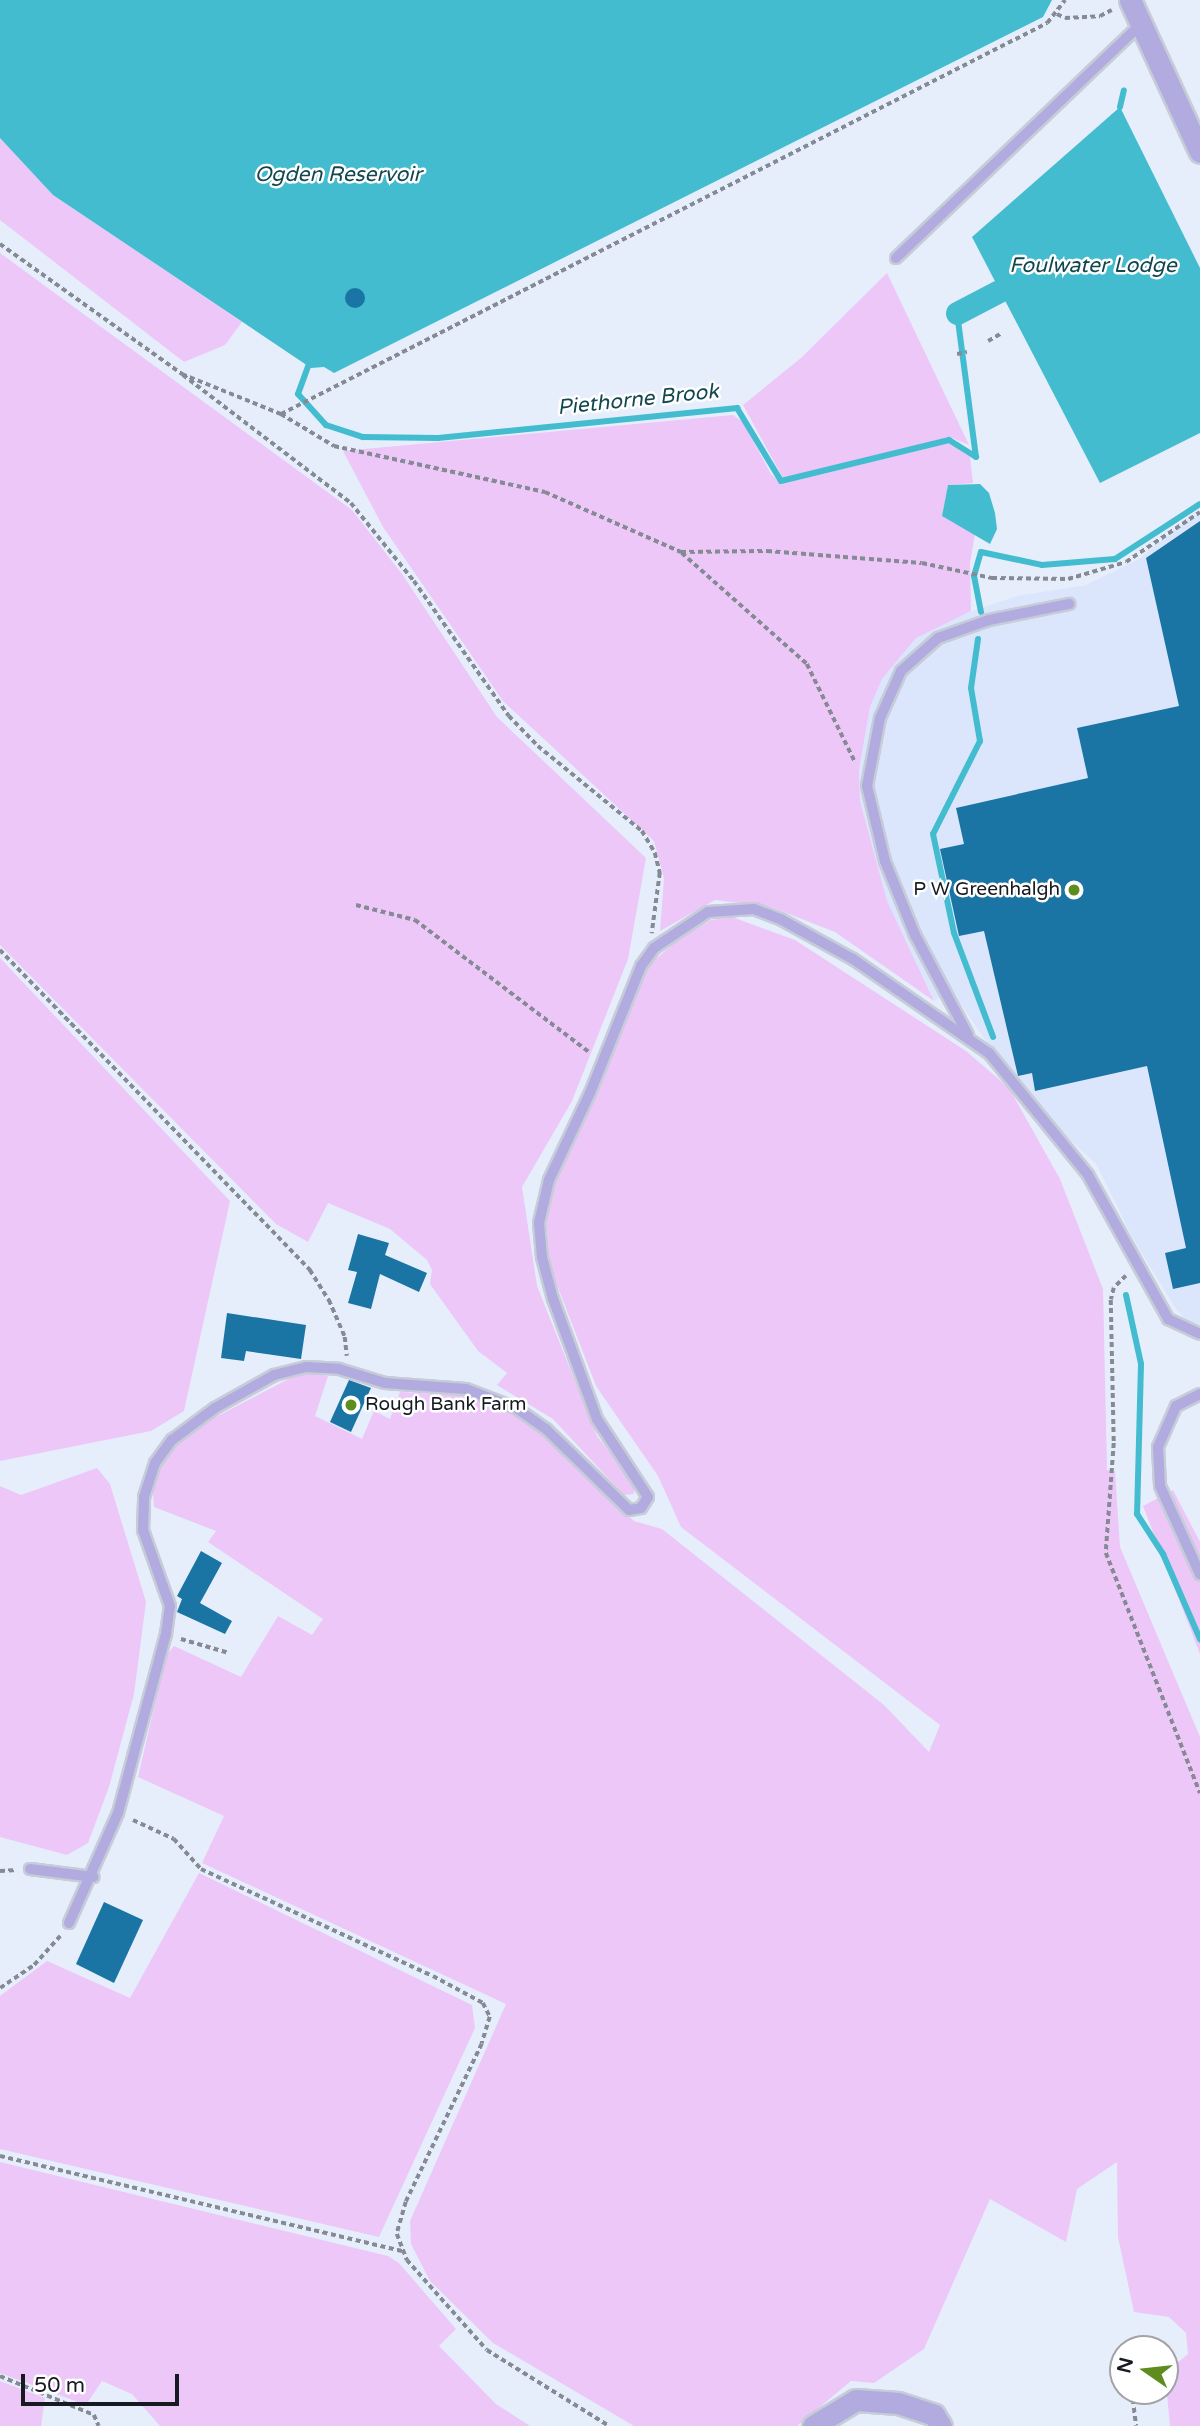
<!DOCTYPE html>
<html>
<head>
<meta charset="utf-8">
<style>
  body { margin:0 }
  #map { position:relative; width:1200px; height:2426px; overflow:hidden; background:#e7eefb; font-family:"Varela Round",sans-serif }
  div>[style] { position:absolute }
  .built>* { inset:0; background:#dbe6fd }
  .green>* { inset:0; background:#ecc7f8 }
  .water>* { inset:0; background:#43bcd0 }
  .stream>* { height:6px; margin:-3px; padding:0 3px; transform-origin:3px; border-radius:3px; background:#43bcd0 }
  .canal>* { height:23px; margin:-11.5px; padding:0 11.5px; transform-origin:11.5px; border-radius:11.5px; background:#43bcd0 }
  .building>* { inset:0; background:#1a75a4 }
  .round { border-radius:50% }
  .path>* { height:3.5px; margin-top:-1.75px; transform-origin:0; background:repeating-linear-gradient(90deg,#858a95 0 5px,transparent 0 8.5px) }
  .roads { filter:drop-shadow(2px 0 #c6ccd8) drop-shadow(-2px 0 #c6ccd8) drop-shadow(0 2px #c6ccd8) drop-shadow(0 -2px #c6ccd8) }
  .service>* { height:10px; margin:-5px; padding:0 5px; transform-origin:5px; border-radius:5px; background:#b2abe0 }
  .minor>* { height:21px; margin:-10.5px; padding:0 10.5px; transform-origin:10.5px; border-radius:10.5px; background:#b2abe0 }
  .dots>* { width:19px; height:19px; translate:-50% -50%; box-sizing:border-box; border:4px solid #fff; border-radius:50% }
  span { translate:-50% -50%; white-space:nowrap; text-align:center; line-height:1.15; -webkit-text-stroke:5px #fff; paint-order:stroke }
  .poi-label { font-size:19px; color:#161a21 }
  .right { translate:-100% -50%; text-align:right }
  .left { translate:0 -50%; text-align:left }
  .water-label { font-size:21px; color:#12474f; font-style:italic }
  .north { position:absolute; left:1109px; top:2335px; width:70px; height:70px; box-sizing:border-box; background:#fff; border:2px solid #a2a3a6; border-radius:50%; rotate:284deg; font-size:19px; font-weight:700; line-height:28px; text-align:center; color:#161a21 }
  .north::after { content:''; display:block; margin:auto; width:24px; height:32px; background:#5f8c1e; clip-path:polygon(50% 0,100% 100%,50% 72%,0 100%) }
  .scale { position:absolute; left:21px; top:2374px; width:158px; height:32px; box-sizing:border-box; border:4px solid #161a21; border-top:0; padding-left:9px; font-size:21px; line-height:24px; white-space:nowrap; color:#161a21; -webkit-text-stroke:5px #fff; paint-order:stroke }
</style>
</head>
<body>
<div id="map">
  <div class="built">
    <div style="clip-path:polygon(1200px 514px,1200px 1324px,1188px 1322px,1176px 1309px,1133px 1239px,1097px 1165px,1052px 1123px,992px 1050px,952px 991px,934px 1001px,887px 901px,860px 801px,859px 770px,870px 707px,882px 679px,916px 638px,951px 618px,1017px 596px,1086px 585px,1139px 559px,1192px 515px)"></div>
  </div>
  <div class="green">
    <div style="clip-path:polygon(0 138px,53px 195px,242px 322px,225px 345px,184px 362px,0 220px)"></div>
    <div style="clip-path:polygon(0 253px,352px 510px,402px 574px,497px 717px,646px 858px,628px 959px,572px 1101px,522px 1187px,537px 1286px,597px 1436px,634px 1483px,634px 1494px,624px 1495px,553px 1419px,497px 1385px,507px 1373px,478px 1351px,430px 1284px,432px 1270px,427px 1260px,390px 1229px,328px 1203px,308px 1242px,276px 1224px,0 945px)"></div>
    <div style="clip-path:polygon(887px 273px,969px 445px,950px 437px,783px 478px,743px 405px,801px 358px)"></div>
    <div style="clip-path:polygon(733px 415px,743px 422px,771px 474px,782px 484px,948px 443px,970px 457px,973px 483px,948px 485px,942px 516px,975px 534px,970px 563px,971px 611px,916px 638px,882px 679px,870px 707px,859px 770px,860px 801px,887px 901px,934px 1001px,835px 932px,771px 907px,715px 900px,660px 931px,664px 878px,654px 841px,503px 701px,383px 527px,343px 451px)"></div>
    <div style="clip-path:polygon(732px 917px,795px 940px,966px 1051px,1009px 1088px,1060px 1179px,1103px 1289px,1107px 1470px,1115px 1471px,1120px 1547px,1200px 1737px,1200px 2426px,1170px 2426px,1165px 2373px,1188px 2354px,1186px 2333px,1169px 2317px,1134px 2312px,1118px 2237px,1117px 2162px,1077px 2189px,1066px 2242px,990px 2199px,924px 2349px,874px 2383px,851px 2381px,797px 2426px,634px 2426px,493px 2343px,430px 2281px,411px 2244px,410px 2221px,506px 2004px,202px 1863px,224px 1816px,138px 1777px,166px 1656px,174px 1646px,241px 1677px,278px 1616px,312px 1635px,323px 1619px,208px 1542px,216px 1531px,154px 1507px,152px 1484px,173px 1444px,191px 1430px,300px 1373px,316px 1372px,328px 1376px,315px 1416px,362px 1439px,374px 1411px,390px 1419px,400px 1392px,474px 1396px,506px 1408px,542px 1434px,634px 1521px,662px 1529px,884px 1705px,929px 1752px,940px 1725px,681px 1527px,658px 1476px,596px 1386px,550px 1267px,546px 1218px,553px 1182px,602px 1083px,632px 999px,652px 962px,679px 939px,711px 920px)"></div>
    <div style="clip-path:polygon(0 958px,230px 1201px,184px 1411px,151px 1431px,0 1461px)"></div>
    <div style="clip-path:polygon(97px 1468px,110px 1484px,146px 1602px,134px 1694px,109px 1787px,88px 1843px,67px 1855px,0 1837px,0 1486px,21px 1495px)"></div>
    <div style="clip-path:polygon(1173px 1490px,1200px 1542px,1200px 1654px,1143px 1506px)"></div>
    <div style="clip-path:polygon(199px 1873px,472px 2005px,475px 2028px,379px 2237px,0 2149px,0 1996px,47px 1961px,130px 1998px)"></div>
    <div style="clip-path:polygon(0 2162px,388px 2256px,399px 2263px,456px 2329px,439px 2346px,496px 2404px,530px 2426px,160px 2426px,132px 2394px,102px 2381px,86px 2405px,0 2373px)"></div>
    <div style="clip-path:polygon(0 2381px,45px 2398px,41px 2426px,0 2426px)"></div>
  </div>
  <div class="water">
    <div style="clip-path:polygon(0 0,1052px 0,1043px 17px,334px 373px,324px 367px,311px 368px,53px 195px,0 138px)"></div>
    <div style="clip-path:polygon(1120px 107px,1200px 268px,1200px 433px,1100px 483px,972px 237px)"></div>
    <div style="clip-path:polygon(980px 484px,989px 493px,995px 513px,997px 529px,990px 544px,942px 516px,948px 485px)"></div>
  </div>
  <div class="stream">
    <div style="left:1120px;top:107px;width:17px;rotate:-77deg"></div>
    <div style="left:957px;top:313px;width:145px;rotate:82.5deg"></div>
    <div style="left:310px;top:361px;width:35px;rotate:110deg"></div>
    <div style="left:298px;top:394px;width:42px;rotate:47.9deg"></div>
    <div style="left:326px;top:425px;width:39px;rotate:18deg"></div>
    <div style="left:363px;top:437px;width:75px;rotate:0.8deg"></div>
    <div style="left:438px;top:438px;width:301px;rotate:-5.7deg"></div>
    <div style="left:737px;top:408px;width:85px;rotate:58.9deg"></div>
    <div style="left:781px;top:481px;width:173px;rotate:-13.7deg"></div>
    <div style="left:949px;top:440px;width:32px;rotate:32deg"></div>
    <div style="left:981px;top:612px;width:37px;rotate:-101deg"></div>
    <div style="left:974px;top:576px;width:25px;rotate:-74deg"></div>
    <div style="left:981px;top:552px;width:62px;rotate:12deg"></div>
    <div style="left:1042px;top:565px;width:73px;rotate:-4.7deg"></div>
    <div style="left:1115px;top:559px;width:101px;rotate:-32.9deg"></div>
    <div style="left:978px;top:639px;width:49px;rotate:98.1deg"></div>
    <div style="left:971px;top:688px;width:54px;rotate:80.4deg"></div>
    <div style="left:980px;top:741px;width:104px;rotate:116.8deg"></div>
    <div style="left:933px;top:834px;width:101px;rotate:78deg"></div>
    <div style="left:954px;top:933px;width:111px;rotate:69.4deg"></div>
    <div style="left:1126px;top:1295px;width:71px;rotate:77.7deg"></div>
    <div style="left:1141px;top:1364px;width:150px;rotate:91.5deg"></div>
    <div style="left:1137px;top:1514px;width:48px;rotate:57deg"></div>
    <div style="left:1163px;top:1554px;width:93px;rotate:66.5deg"></div>
  </div>
  <div class="canal">
    <div style="left:957px;top:313px;width:47px;rotate:-27.6deg"></div>
  </div>
  <div class="building">
    <div class="round" style="left:345px;top:288px;width:20px;height:20px"></div>
    <div style="clip-path:polygon(1200px 521px,1200px 1283px,1173px 1289px,1165px 1253px,1186px 1248px,1147px 1066px,1035px 1091px,1032px 1073px,1018px 1076px,984px 931px,959px 936px,940px 849px,964px 844px,956px 808px,1088px 778px,1077px 728px,1179px 706px,1146px 558px)"></div>
    <div style="clip-path:polygon(358px 1234px,389px 1243px,385px 1255px,427px 1273px,419px 1292px,380px 1274px,371px 1309px,348px 1303px,357px 1272px,348px 1270px)"></div>
    <div style="clip-path:polygon(227px 1313px,306px 1325px,301px 1359px,246px 1351px,244px 1361px,221px 1358px)"></div>
    <div style="clip-path:polygon(349px 1380px,371px 1388px,351px 1432px,330px 1422px)"></div>
    <div style="clip-path:polygon(201px 1551px,222px 1563px,200px 1603px,232px 1621px,225px 1634px,177px 1612px,182px 1599px,177px 1596px)"></div>
    <div style="clip-path:polygon(104px 1902px,143px 1920px,114px 1983px,76px 1964px)"></div>
  </div>
  <div class="path">
    <div style="left:1057px;top:14px;width:9px;rotate:27deg"></div>
    <div style="left:1065px;top:18px;width:35px;rotate:-3deg"></div>
    <div style="left:1100px;top:16px;width:13px;rotate:-27deg"></div>
    <div style="left:0;top:244px;width:224px;rotate:35.5deg"></div>
    <div style="left:182px;top:374px;width:107px;rotate:22deg"></div>
    <div style="left:281px;top:414px;width:62px;rotate:31.1deg"></div>
    <div style="left:334px;top:446px;width:216px;rotate:12.3deg"></div>
    <div style="left:545px;top:492px;width:149px;rotate:23.8deg"></div>
    <div style="left:681px;top:552px;width:86px;rotate:-0.7deg"></div>
    <div style="left:767px;top:551px;width:155px;rotate:4.4deg"></div>
    <div style="left:922px;top:563px;width:72px;rotate:12.1deg"></div>
    <div style="left:992px;top:578px;width:76px;rotate:0.8deg"></div>
    <div style="left:1068px;top:579px;width:60px;rotate:-16.3deg"></div>
    <div style="left:1126px;top:562px;width:89px;rotate:-34deg"></div>
    <div style="left:988px;top:341px;width:16px;rotate:-30deg"></div>
    <div style="left:957px;top:354px;width:10px;rotate:-11deg"></div>
    <div style="left:183px;top:375px;width:211px;rotate:37.3deg"></div>
    <div style="left:351px;top:503px;width:100px;rotate:51.1deg"></div>
    <div style="left:414px;top:581px;width:165px;rotate:54.9deg"></div>
    <div style="left:509px;top:716px;width:42px;rotate:46deg"></div>
    <div style="left:538px;top:746px;width:134px;rotate:39.3deg"></div>
    <div style="left:642px;top:831px;width:26px;rotate:59deg"></div>
    <div style="left:655px;top:853px;width:21px;rotate:76deg"></div>
    <div style="left:660px;top:873px;width:61px;rotate:97.6deg"></div>
    <div style="left:281px;top:414px;width:860px;rotate:-27.04deg"></div>
    <div style="left:1047px;top:23px;width:29px;rotate:-52deg"></div>
    <div style="left:682px;top:553px;width:167px;rotate:41.6deg"></div>
    <div style="left:807px;top:664px;width:109px;rotate:63.9deg"></div>
    <div style="left:356px;top:905px;width:61px;rotate:14.3deg"></div>
    <div style="left:415px;top:920px;width:220px;rotate:37.2deg"></div>
    <div style="left:0;top:950px;width:446px;rotate:45.9deg"></div>
    <div style="left:310px;top:1270px;width:36px;rotate:58deg"></div>
    <div style="left:329px;top:1300px;width:40px;rotate:66.6deg"></div>
    <div style="left:345px;top:1337px;width:19px;rotate:84deg"></div>
    <div style="left:1126px;top:1276px;width:17px;rotate:135deg"></div>
    <div style="left:1114px;top:1288px;width:12px;rotate:104deg"></div>
    <div style="left:1111px;top:1300px;width:143px;rotate:88.8deg"></div>
    <div style="left:1114px;top:1443px;width:110px;rotate:94.2deg"></div>
    <div style="left:1106px;top:1553px;width:258px;rotate:68.6deg"></div>
    <div style="left:181px;top:1639px;width:50px;rotate:16.3deg"></div>
    <div style="left:133px;top:1820px;width:45px;rotate:24.9deg"></div>
    <div style="left:174px;top:1839px;width:40px;rotate:48deg"></div>
    <div style="left:201px;top:1869px;width:255px;rotate:24.8deg"></div>
    <div style="left:433px;top:1976px;width:57px;rotate:28.4deg"></div>
    <div style="left:483px;top:2003px;width:16px;rotate:63deg"></div>
    <div style="left:490px;top:2017px;width:28px;rotate:107deg"></div>
    <div style="left:482px;top:2044px;width:175px;rotate:115.7deg"></div>
    <div style="left:406px;top:2202px;width:33px;rotate:106deg"></div>
    <div style="left:397px;top:2234px;width:28px;rotate:69deg"></div>
    <div style="left:407px;top:2260px;width:120px;rotate:48.4deg"></div>
    <div style="left:487px;top:2350px;width:144px;rotate:31.9deg"></div>
    <div style="left:0;top:1871px;width:17px;rotate:-3deg"></div>
    <div style="left:0;top:1988px;width:41px;rotate:-34.1deg"></div>
    <div style="left:34px;top:1965px;width:39px;rotate:-48deg"></div>
    <div style="left:0;top:2156px;width:413px;rotate:13.3deg"></div>
    <div style="left:0;top:2376px;width:102px;rotate:22.5deg"></div>
    <div style="left:94px;top:2415px;width:12px;rotate:66deg"></div>
    <div style="left:1132px;top:2391px;width:35px;rotate:83deg"></div>
  </div>
  <div class="roads">
    <div class="service">
      <div style="left:896px;top:258px;width:339px;rotate:-43.7deg"></div>
      <div style="left:968px;top:1035px;width:113px;rotate:-117.9deg"></div>
      <div style="left:915px;top:935px;width:80px;rotate:-112.1deg"></div>
      <div style="left:885px;top:861px;width:77px;rotate:-103.5deg"></div>
      <div style="left:867px;top:786px;width:69px;rotate:-79.2deg"></div>
      <div style="left:880px;top:718px;width:51px;rotate:-65.9deg"></div>
      <div style="left:901px;top:671px;width:50px;rotate:-41.7deg"></div>
      <div style="left:938px;top:638px;width:54px;rotate:-19.4deg"></div>
      <div style="left:989px;top:620px;width:82px;rotate:-11.3deg"></div>
      <div style="left:1200px;top:1394px;width:27px;rotate:153deg"></div>
      <div style="left:1176px;top:1406px;width:45px;rotate:113.7deg"></div>
      <div style="left:1158px;top:1447px;width:39px;rotate:87deg"></div>
      <div style="left:1160px;top:1486px;width:97px;rotate:65.6deg"></div>
      <div style="left:30px;top:1869px;width:64px;rotate:7.2deg"></div>
      <div style="left:69px;top:1923px;width:120px;rotate:-66deg"></div>
      <div style="left:118px;top:1813px;width:185px;rotate:-75deg"></div>
      <div style="left:166px;top:1634px;width:28px;rotate:-82deg"></div>
      <div style="left:170px;top:1606px;width:81px;rotate:-109.6deg"></div>
      <div style="left:143px;top:1530px;width:33px;rotate:-88deg"></div>
      <div style="left:144px;top:1497px;width:36px;rotate:-72deg"></div>
      <div style="left:155px;top:1463px;width:29px;rotate:-54deg"></div>
      <div style="left:172px;top:1440px;width:54px;rotate:-36.7deg"></div>
      <div style="left:215px;top:1408px;width:68px;rotate:-29.2deg"></div>
      <div style="left:274px;top:1375px;width:33px;rotate:-14deg"></div>
      <div style="left:306px;top:1367px;width:33px;rotate:3deg"></div>
      <div style="left:339px;top:1369px;width:48px;rotate:16.9deg"></div>
      <div style="left:385px;top:1383px;width:81px;rotate:4.2deg"></div>
      <div style="left:466px;top:1389px;width:53px;rotate:20.8deg"></div>
      <div style="left:516px;top:1408px;width:37px;rotate:35deg"></div>
      <div style="left:546px;top:1429px;width:116px;rotate:44.3deg"></div>
      <div style="left:629px;top:1510px;width:12px;rotate:-9deg"></div>
      <div style="left:641px;top:1508px;width:13px;rotate:-58deg"></div>
      <div style="left:648px;top:1497px;width:93px;rotate:-123.2deg"></div>
      <div style="left:597px;top:1419px;width:128px;rotate:-110.1deg"></div>
      <div style="left:553px;top:1299px;width:43px;rotate:-104.7deg"></div>
      <div style="left:542px;top:1257px;width:34px;rotate:-95deg"></div>
      <div style="left:539px;top:1223px;width:44px;rotate:-76.9deg"></div>
      <div style="left:549px;top:1180px;width:96px;rotate:-64.8deg"></div>
      <div style="left:590px;top:1093px;width:137px;rotate:-68.1deg"></div>
      <div style="left:641px;top:966px;width:22px;rotate:-54deg"></div>
      <div style="left:654px;top:948px;width:65px;rotate:-33.7deg"></div>
      <div style="left:708px;top:912px;width:46px;rotate:-3.7deg"></div>
      <div style="left:754px;top:909px;width:30px;rotate:21deg"></div>
      <div style="left:782px;top:920px;width:81px;rotate:28.8deg"></div>
      <div style="left:853px;top:959px;width:165px;rotate:34.7deg"></div>
      <div style="left:989px;top:1053px;width:157px;rotate:50.9deg"></div>
      <div style="left:1088px;top:1175px;width:165px;rotate:60.9deg"></div>
      <div style="left:1168px;top:1319px;width:35px;rotate:25deg"></div>
    </div>
    <div class="minor">
      <div style="left:1130px;top:0;width:167px;rotate:65.3deg"></div>
      <div style="left:813px;top:2426px;width:50px;rotate:-31.2deg"></div>
      <div style="left:856px;top:2400px;width:42px;rotate:4.1deg"></div>
      <div style="left:898px;top:2403px;width:38px;rotate:18deg"></div>
      <div style="left:934px;top:2415px;width:13px;rotate:58deg"></div>
    </div>
  </div>
  <div class="dots">
    <div style="left:1074px;top:890px;background:#5f8c1e"></div>
    <div style="left:351px;top:1405px;background:#5f8c1e"></div>
  </div>
  <div class="poi-label">
    <span class="right" style="left:1060px;top:890px">P W Greenhalgh</span>
    <span class="left" style="left:365px;top:1405px">Rough Bank Farm</span>
  </div>
  <div class="water-label">
    <span style="left:338px;top:175px">Ogden Reservoir</span>
    <span style="left:1093px;top:266px">Foulwater Lodge</span>
    <span style="left:638px;top:400px;rotate:-6deg">Piethorne Brook</span>
  </div>
  <div class="north">N</div>
  <div class="scale">50 m</div>
</div>
</body>
</html>
